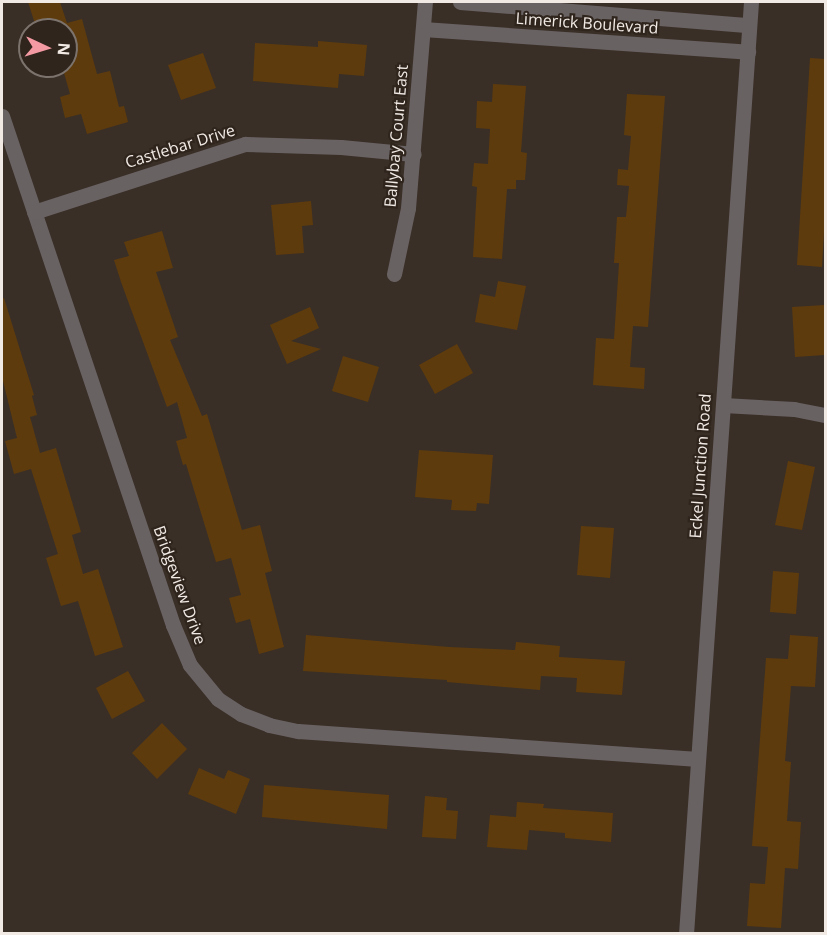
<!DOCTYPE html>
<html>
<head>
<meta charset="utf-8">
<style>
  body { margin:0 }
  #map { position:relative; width:827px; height:935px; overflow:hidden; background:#392f27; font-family:"Open Sans",sans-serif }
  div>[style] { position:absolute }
  .building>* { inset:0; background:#5e3b0d }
  .minor>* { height:15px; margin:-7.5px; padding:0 7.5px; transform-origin:7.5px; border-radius:7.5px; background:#696263 }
  .tertiary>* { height:15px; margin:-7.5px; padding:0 7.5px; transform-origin:7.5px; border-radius:7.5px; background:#696263 }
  span { translate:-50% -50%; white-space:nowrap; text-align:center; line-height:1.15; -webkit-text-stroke:4.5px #2f251d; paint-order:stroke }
  .street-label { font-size:16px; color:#f0e9e4 }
  .frame { position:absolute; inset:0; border:3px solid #f0e9e4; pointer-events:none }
  .north { position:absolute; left:18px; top:18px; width:60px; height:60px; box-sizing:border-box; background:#2f251d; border:2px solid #7c736d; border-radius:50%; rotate:94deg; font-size:16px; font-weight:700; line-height:24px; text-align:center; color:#f0e9e4 }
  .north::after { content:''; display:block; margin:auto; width:21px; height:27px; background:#f49aa2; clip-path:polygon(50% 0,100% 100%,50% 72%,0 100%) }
</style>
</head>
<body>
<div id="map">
  <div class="building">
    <div style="clip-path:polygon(28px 2px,60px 2px,67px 23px,82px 19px,97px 74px,110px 71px,119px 107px,124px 106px,128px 122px,87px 134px,81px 114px,65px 118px,60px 97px,70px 94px,62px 66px,66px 66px,66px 30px,37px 30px)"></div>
    <div style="clip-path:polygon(318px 41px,367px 45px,364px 76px,339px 74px,338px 88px,253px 81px,255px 43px,318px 47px)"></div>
    <div style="clip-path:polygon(203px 53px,216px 88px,181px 100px,168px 65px)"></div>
    <div style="clip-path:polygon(810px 58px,825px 59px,825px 215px,822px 267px,797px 265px)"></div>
    <div style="clip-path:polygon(493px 84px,526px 86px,521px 152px,527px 153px,525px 180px,516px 180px,516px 189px,507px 189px,502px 259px,473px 257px,477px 187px,472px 186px,474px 163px,488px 164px,490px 129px,476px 128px,477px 101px,492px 102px)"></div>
    <div style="clip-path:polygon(627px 94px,665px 96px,648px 327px,633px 326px,630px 367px,645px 368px,644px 389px,593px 385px,596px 338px,614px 339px,619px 263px,614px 263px,617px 217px,626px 217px,629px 186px,617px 185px,618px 169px,628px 170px,631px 136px,624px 135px)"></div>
    <div style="clip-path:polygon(311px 201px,313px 225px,302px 226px,304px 253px,276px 255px,271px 205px)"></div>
    <div style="clip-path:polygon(162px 231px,173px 268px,156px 272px,178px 337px,170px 340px,202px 416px,207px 414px,242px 530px,260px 525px,272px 571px,265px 573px,284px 647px,259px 654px,250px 619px,236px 623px,229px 598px,241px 595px,231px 558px,216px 562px,186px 464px,183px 465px,176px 441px,187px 438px,177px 402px,167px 407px,121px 282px,114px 260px,129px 256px,124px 242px)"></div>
    <div style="clip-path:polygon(498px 281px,526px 286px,517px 330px,475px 322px,480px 294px,495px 297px)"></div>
    <div style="clip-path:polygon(4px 298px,34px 395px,32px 396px,37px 415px,30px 417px,40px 453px,56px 448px,81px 532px,72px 535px,83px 574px,98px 569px,123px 647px,95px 656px,78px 601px,61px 606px,46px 558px,58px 554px,31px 469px,14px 474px,5px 441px,17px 438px,2px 377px,2px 299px)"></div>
    <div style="clip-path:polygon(825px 305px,825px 355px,795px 357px,792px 307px)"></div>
    <div style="clip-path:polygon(310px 307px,319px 328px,291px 341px,321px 349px,287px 364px,270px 325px)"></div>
    <div style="clip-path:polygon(457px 344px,473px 373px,435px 394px,419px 365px)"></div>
    <div style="clip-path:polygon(343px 356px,379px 367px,368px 402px,332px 391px)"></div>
    <div style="clip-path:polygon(419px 450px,493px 455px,489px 504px,477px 503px,476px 511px,451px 510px,452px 500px,415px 497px)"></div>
    <div style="clip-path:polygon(788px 461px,815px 467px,802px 530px,775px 525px)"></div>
    <div style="clip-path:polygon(581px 526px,614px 528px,610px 578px,577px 575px)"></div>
    <div style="clip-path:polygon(773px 571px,799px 573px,796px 614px,770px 612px)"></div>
    <div style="clip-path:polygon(306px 635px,449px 647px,515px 650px,516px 642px,560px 646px,559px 657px,625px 661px,622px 695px,576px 692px,577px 678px,541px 676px,540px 690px,447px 682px,447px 680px,303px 671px)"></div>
    <div style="clip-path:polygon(790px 635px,818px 637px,815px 687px,791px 686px,785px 761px,791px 762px,787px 821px,801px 822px,798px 869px,785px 868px,781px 928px,747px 926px,750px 883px,765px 884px,768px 847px,752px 846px,766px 658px,788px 659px)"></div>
    <div style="clip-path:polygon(128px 671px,145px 701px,112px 719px,96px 688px)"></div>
    <div style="clip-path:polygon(162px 723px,187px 749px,157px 779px,132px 753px)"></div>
    <div style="clip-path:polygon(199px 768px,224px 779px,228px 770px,250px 779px,236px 814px,188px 794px)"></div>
    <div style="clip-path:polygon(264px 785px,389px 795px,387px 829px,262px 817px)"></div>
    <div style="clip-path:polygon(425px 796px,447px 798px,446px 810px,458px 811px,456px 839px,422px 837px)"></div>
    <div style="clip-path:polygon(517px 802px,544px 804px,543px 808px,613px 813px,611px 842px,565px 838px,565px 833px,529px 830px,527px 850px,487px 847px,490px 815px,516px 817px)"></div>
  </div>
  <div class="minor">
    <div style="left:460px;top:2px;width:290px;rotate:4.6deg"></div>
    <div style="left:423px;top:29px;width:326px;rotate:4deg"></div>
    <div style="left:2px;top:116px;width:537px;rotate:71.43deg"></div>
    <div style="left:173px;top:625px;width:43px;rotate:67deg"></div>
    <div style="left:190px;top:665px;width:44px;rotate:50.5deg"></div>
    <div style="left:218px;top:699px;width:27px;rotate:33deg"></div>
    <div style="left:241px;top:714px;width:30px;rotate:21deg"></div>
    <div style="left:269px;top:725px;width:30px;rotate:12deg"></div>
    <div style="left:298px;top:731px;width:401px;rotate:4deg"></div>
    <div style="left:34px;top:212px;width:222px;rotate:-17.9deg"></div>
    <div style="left:245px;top:144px;width:96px;rotate:1.8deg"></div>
    <div style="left:341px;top:147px;width:73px;rotate:5.5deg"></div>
    <div style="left:394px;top:274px;width:67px;rotate:-78deg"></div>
    <div style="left:408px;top:208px;width:207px;rotate:-85.3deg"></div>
    <div style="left:723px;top:405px;width:71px;rotate:3.2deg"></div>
    <div style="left:794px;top:409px;width:33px;rotate:11deg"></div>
  </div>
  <div class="tertiary">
    <div style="left:686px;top:934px;width:934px;rotate:-86.01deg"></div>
  </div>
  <div class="street-label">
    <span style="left:587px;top:23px;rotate:4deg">Limerick Boulevard</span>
    <span style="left:396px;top:136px;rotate:-85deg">Ballybay Court East</span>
    <span style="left:180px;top:146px;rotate:-17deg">Castlebar Drive</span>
    <span style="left:700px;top:466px;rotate:-86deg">Eckel Junction Road</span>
    <span style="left:180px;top:585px;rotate:70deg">Bridgeview Drive</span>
  </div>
  <div class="frame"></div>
  <div class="north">N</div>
</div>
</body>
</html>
